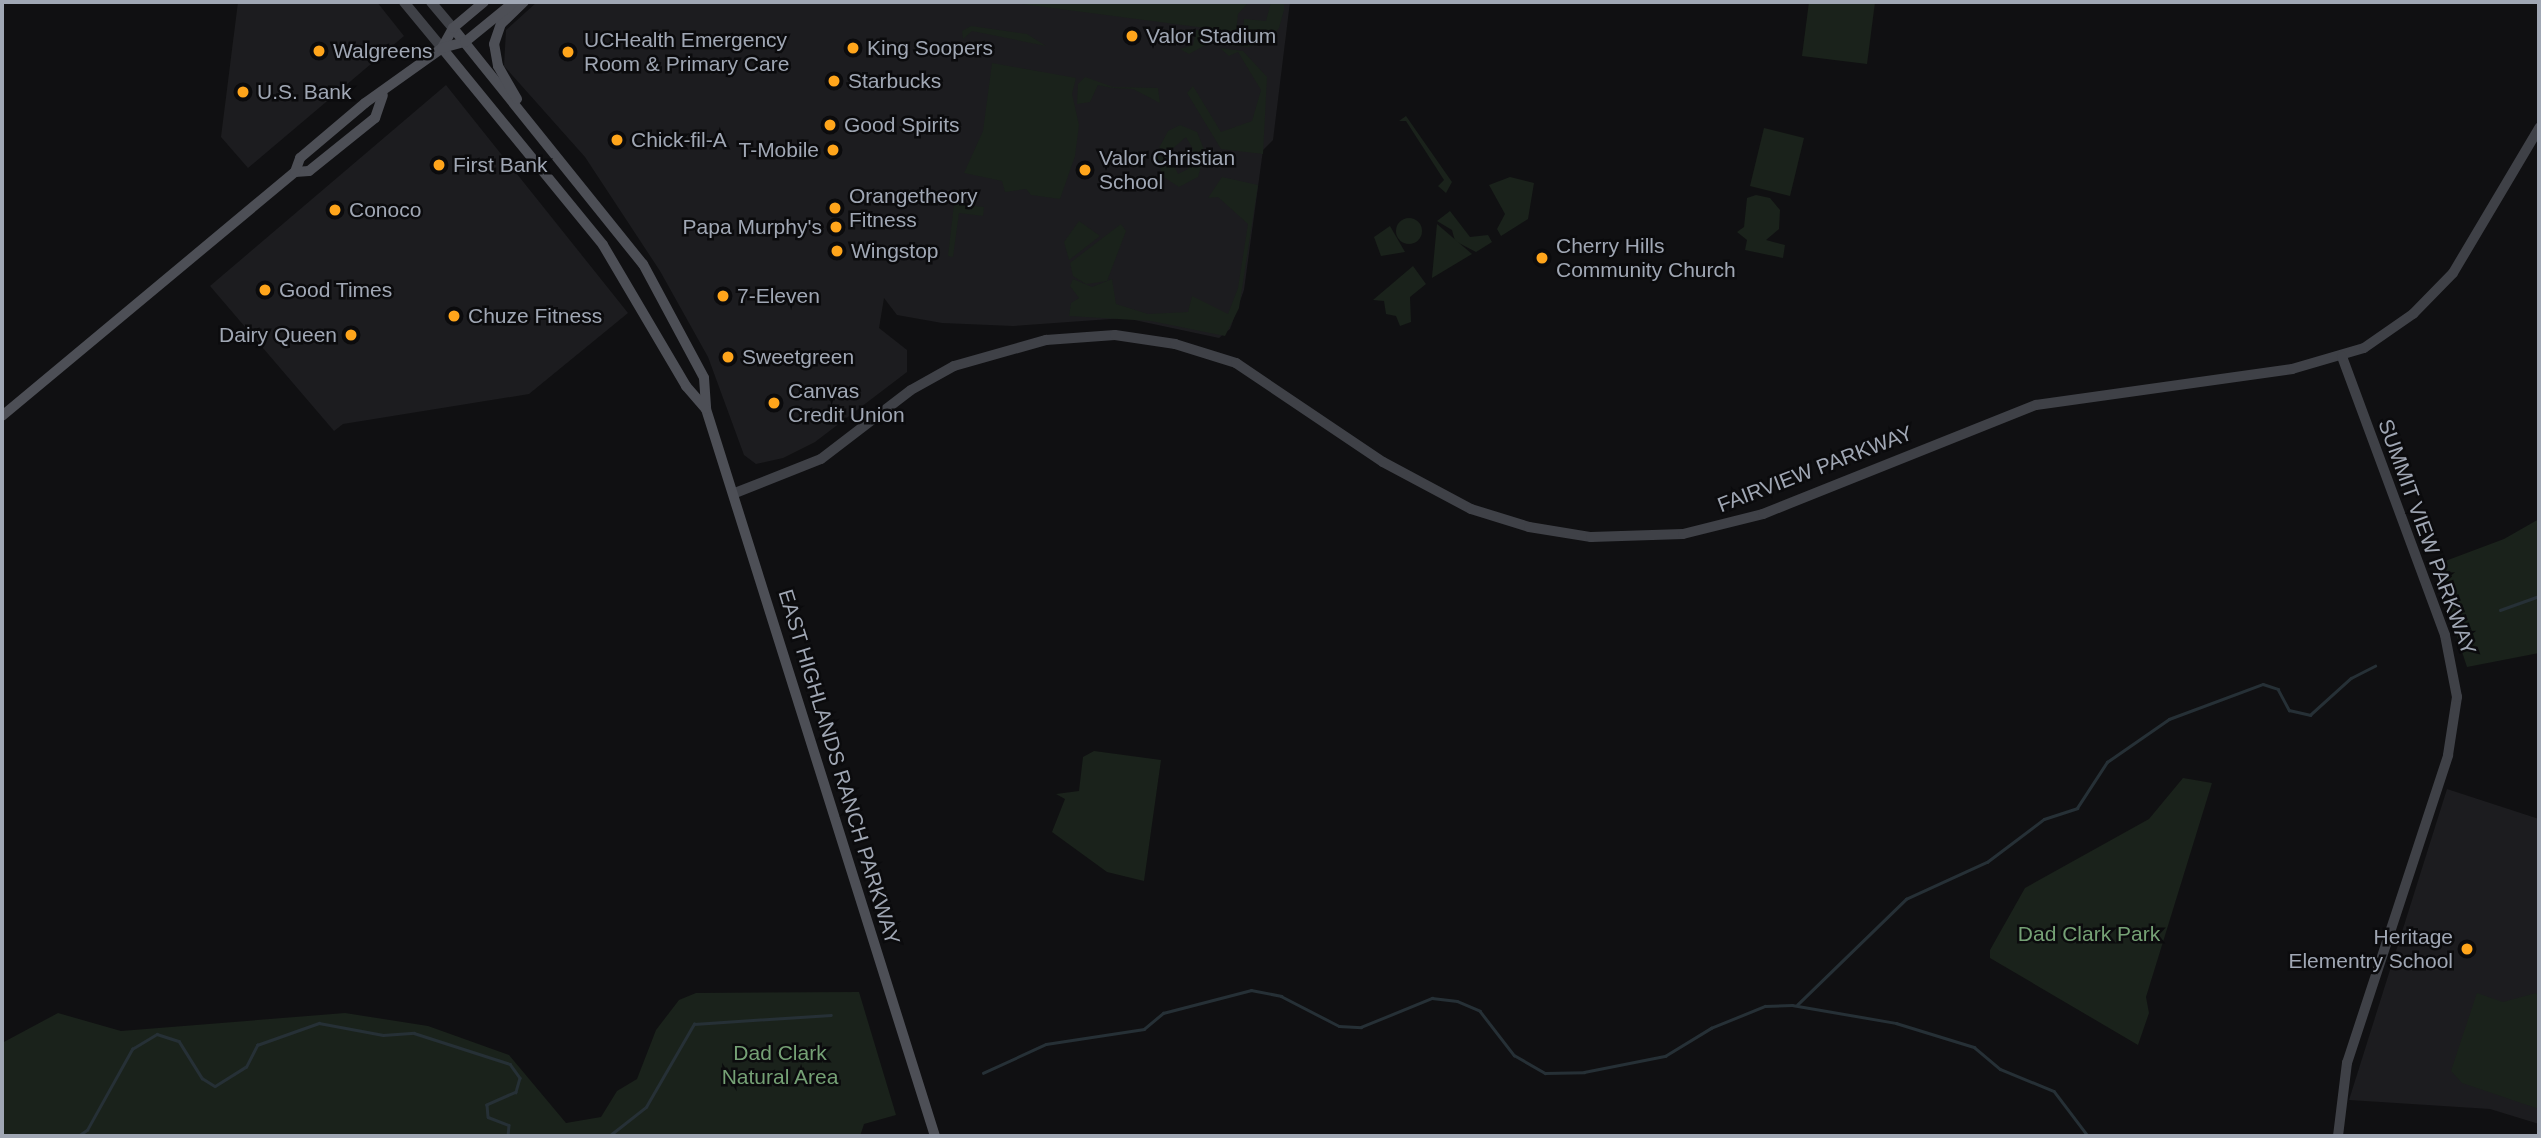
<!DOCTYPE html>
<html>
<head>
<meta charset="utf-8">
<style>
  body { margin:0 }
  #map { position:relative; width:2541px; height:1138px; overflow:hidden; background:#101012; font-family:Helvetica,sans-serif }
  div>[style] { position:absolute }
  .built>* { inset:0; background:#1c1c1f }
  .green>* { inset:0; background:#1a221b }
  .round { border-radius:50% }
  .stream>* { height:2.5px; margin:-1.25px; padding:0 1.25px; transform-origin:1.25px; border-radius:1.25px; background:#263036 }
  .secondary>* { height:10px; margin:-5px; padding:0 5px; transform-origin:5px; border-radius:5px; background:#3f4147 }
  .primary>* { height:10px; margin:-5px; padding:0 5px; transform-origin:5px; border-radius:5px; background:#4d4f56 }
  .dots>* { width:19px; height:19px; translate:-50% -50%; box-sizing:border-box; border:4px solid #0b0b0d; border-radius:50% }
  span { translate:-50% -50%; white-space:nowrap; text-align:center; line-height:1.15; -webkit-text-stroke:5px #0b0b0d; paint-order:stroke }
  .poi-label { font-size:21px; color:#a0a7b4 }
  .left { translate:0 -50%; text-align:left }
  .right { translate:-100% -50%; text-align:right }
  .street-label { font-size:21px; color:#a0a7b4 }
  .park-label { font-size:21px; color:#75a175 }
  .frame { position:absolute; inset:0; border:4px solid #a0a7b4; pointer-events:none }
</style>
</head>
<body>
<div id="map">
  <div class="built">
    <div style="clip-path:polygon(238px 2px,377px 2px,404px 36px,248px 168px,221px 137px)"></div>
    <div style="clip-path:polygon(537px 2px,1290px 2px,1273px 140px,1263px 150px,1244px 290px,1230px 329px,1219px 338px,1125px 318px,1013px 326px,942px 323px,897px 315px,884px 298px,879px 328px,907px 350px,907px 372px,815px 442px,783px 458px,756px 464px,744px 455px,708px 357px,660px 271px,585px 157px,504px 66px,506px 30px)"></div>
    <div style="clip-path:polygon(446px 85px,628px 313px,529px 394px,343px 424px,334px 431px,210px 286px)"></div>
    <div style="clip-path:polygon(2447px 789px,2539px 819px,2539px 1124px,2490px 1109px,2349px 1100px)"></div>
  </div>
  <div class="green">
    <div style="clip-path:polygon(1249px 2px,1238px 14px,1236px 32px,1015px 3px)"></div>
    <div style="clip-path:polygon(1271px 2px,1284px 2px,1284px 10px,1279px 28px,1266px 42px,1248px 47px,1209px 43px,1189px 54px,1180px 49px,1193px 45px,1196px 30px,1242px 36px,1244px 19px,1266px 21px)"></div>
    <div style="clip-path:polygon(1809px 2px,1875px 2px,1867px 64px,1802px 56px)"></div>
    <div style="clip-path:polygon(971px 26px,1027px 34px,1046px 46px,972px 31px,963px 39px,962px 31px)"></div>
    <div style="clip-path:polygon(1220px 48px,1243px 51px,1267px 77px,1263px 154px,1221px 149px,1187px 93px,1193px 86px,1221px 132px,1252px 121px,1261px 90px,1238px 52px,1229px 56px)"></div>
    <div style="clip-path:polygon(992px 63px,1076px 78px,1072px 94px,1079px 125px,1075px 156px,1060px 199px,1031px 195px,1026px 189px,1005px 192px,1002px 181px,964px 173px,983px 131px)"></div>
    <div style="clip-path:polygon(1085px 77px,1113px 87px,1158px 88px,1160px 103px,1133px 89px,1113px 88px,1098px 85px,1090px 102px,1077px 104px,1078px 84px)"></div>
    <div style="clip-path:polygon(1406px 116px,1452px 182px,1446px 193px,1438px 186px,1444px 180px,1406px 121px,1399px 121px)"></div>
    <div style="clip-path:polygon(1180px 125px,1197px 132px,1205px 152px,1198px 177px,1179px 187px,1162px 176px,1158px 156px,1170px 158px,1178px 174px,1188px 169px,1193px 149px,1186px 137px,1171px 150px,1159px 148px,1168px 131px)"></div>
    <div style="clip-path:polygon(1764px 128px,1804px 138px,1790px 196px,1750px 186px)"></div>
    <div style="clip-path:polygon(1222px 177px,1258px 185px,1239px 308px,1225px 336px,1151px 321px,1069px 316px,1071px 303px,1079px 298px,1070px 286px,1073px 279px,1092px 287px,1112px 279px,1116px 304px,1148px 314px,1188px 312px,1192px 296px,1228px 314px,1238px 288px,1248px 224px,1218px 197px,1208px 198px)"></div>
    <div style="clip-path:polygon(1510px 177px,1534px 183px,1528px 219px,1501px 236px,1497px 229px,1505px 214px,1489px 185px)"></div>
    <div style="clip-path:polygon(1756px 195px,1770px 198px,1780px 210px,1779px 229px,1766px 240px,1785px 245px,1783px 258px,1745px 250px,1747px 240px,1737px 232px,1744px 227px,1747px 198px)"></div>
    <div style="clip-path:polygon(954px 204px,984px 207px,983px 216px,959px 213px,953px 257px,948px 256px)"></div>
    <div style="clip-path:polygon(1450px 211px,1470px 237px,1488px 235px,1492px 242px,1476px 252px,1455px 241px,1452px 230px,1437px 221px)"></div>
    <div class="round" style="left:1396px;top:218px;width:26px;height:26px"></div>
    <div style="clip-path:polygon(1079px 221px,1100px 236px,1069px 260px,1064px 242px)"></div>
    <div style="clip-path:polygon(1121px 224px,1126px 231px,1107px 281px,1086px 284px,1073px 276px,1070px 263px)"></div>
    <div style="clip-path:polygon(1437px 224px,1472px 254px,1432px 278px,1432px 277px)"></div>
    <div style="clip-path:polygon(1390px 226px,1405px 252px,1381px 256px,1374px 237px)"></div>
    <div style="clip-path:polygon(1413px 266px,1426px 284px,1410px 297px,1411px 322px,1400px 326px,1396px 316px,1386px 314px,1384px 301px,1373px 300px)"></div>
    <div style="clip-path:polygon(2539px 519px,2539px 653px,2467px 667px,2435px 570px,2440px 563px,2504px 539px)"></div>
    <div style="clip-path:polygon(1094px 751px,1161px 760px,1144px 881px,1107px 872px,1052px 832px,1065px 799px,1056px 794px,1079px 791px,1083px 757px)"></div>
    <div style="clip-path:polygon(2183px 778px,2212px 783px,2146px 997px,2149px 1013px,2138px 1045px,1990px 958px,1990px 950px,2025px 888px,2149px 819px)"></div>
    <div style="clip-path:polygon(859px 992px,896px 1115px,864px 1124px,860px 1136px,2px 1136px,2px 1043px,58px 1013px,121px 1031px,345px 1013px,428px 1026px,509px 1055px,566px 1123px,601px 1117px,617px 1091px,637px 1079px,656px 1030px,679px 1000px,696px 993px)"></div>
    <div style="clip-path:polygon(2477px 993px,2503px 1002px,2536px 993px,2539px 997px,2539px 1109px,2462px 1083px,2451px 1071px)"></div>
  </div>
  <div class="stream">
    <div style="left:2500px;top:610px;width:41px;rotate:-19.7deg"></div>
    <div style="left:1797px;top:1005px;width:152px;rotate:-44.2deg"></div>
    <div style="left:1906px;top:899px;width:89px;rotate:-24.6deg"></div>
    <div style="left:1987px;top:862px;width:71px;rotate:-37deg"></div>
    <div style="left:2044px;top:819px;width:35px;rotate:-18deg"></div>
    <div style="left:2077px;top:808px;width:55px;rotate:-56.9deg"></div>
    <div style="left:2107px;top:762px;width:75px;rotate:-34.7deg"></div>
    <div style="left:2169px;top:719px;width:100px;rotate:-20.4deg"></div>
    <div style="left:2263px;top:684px;width:16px;rotate:18deg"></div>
    <div style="left:2278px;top:689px;width:24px;rotate:62deg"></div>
    <div style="left:2289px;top:710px;width:22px;rotate:13deg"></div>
    <div style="left:2310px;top:715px;width:55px;rotate:-42.1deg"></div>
    <div style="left:2351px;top:678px;width:27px;rotate:-27deg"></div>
    <div style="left:983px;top:1073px;width:69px;rotate:-24.7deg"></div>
    <div style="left:1046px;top:1044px;width:99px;rotate:-8.7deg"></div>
    <div style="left:1144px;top:1029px;width:25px;rotate:-40deg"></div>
    <div style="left:1163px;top:1013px;width:91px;rotate:-14.6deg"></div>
    <div style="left:1251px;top:990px;width:31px;rotate:11deg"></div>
    <div style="left:1281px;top:996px;width:65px;rotate:27.3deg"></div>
    <div style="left:1339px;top:1026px;width:22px;rotate:3deg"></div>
    <div style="left:1361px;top:1027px;width:77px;rotate:-22.2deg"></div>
    <div style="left:1432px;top:998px;width:25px;rotate:7deg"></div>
    <div style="left:1457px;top:1001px;width:25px;rotate:23deg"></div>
    <div style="left:1480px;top:1011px;width:56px;rotate:52.3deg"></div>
    <div style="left:1514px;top:1055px;width:36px;rotate:30deg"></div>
    <div style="left:1545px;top:1073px;width:39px;rotate:-1deg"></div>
    <div style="left:1584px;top:1072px;width:83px;rotate:-11.2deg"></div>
    <div style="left:1665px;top:1056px;width:54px;rotate:-31.3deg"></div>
    <div style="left:1711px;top:1028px;width:58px;rotate:-22.2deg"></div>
    <div style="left:1765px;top:1006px;width:27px;rotate:-2deg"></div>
    <div style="left:1792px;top:1005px;width:106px;rotate:9.8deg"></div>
    <div style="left:1896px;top:1023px;width:82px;rotate:17.1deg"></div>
    <div style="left:1974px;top:1047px;width:34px;rotate:40deg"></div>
    <div style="left:2000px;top:1069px;width:58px;rotate:22.2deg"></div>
    <div style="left:2054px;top:1091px;width:56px;rotate:52.9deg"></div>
    <div style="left:78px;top:1136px;width:11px;rotate:-34deg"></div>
    <div style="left:87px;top:1130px;width:93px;rotate:-60.9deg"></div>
    <div style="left:132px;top:1049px;width:29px;rotate:-31deg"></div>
    <div style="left:157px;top:1034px;width:23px;rotate:18deg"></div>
    <div style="left:179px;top:1041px;width:44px;rotate:58.1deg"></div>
    <div style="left:202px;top:1078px;width:15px;rotate:32deg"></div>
    <div style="left:215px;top:1086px;width:36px;rotate:-32deg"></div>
    <div style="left:246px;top:1067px;width:25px;rotate:-63deg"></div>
    <div style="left:257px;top:1045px;width:66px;rotate:-19.5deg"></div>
    <div style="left:319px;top:1023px;width:65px;rotate:10.6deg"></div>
    <div style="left:383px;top:1035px;width:31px;rotate:-4deg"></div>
    <div style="left:414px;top:1033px;width:101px;rotate:17.9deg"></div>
    <div style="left:510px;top:1064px;width:17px;rotate:54deg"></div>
    <div style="left:520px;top:1078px;width:15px;rotate:106deg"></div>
    <div style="left:516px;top:1092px;width:32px;rotate:156deg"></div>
    <div style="left:487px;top:1105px;width:12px;rotate:85deg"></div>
    <div style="left:488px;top:1117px;width:22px;rotate:21deg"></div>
    <div style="left:509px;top:1125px;width:11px;rotate:95deg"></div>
    <div style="left:609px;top:1136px;width:47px;rotate:-38.1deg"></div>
    <div style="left:646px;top:1107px;width:96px;rotate:-60deg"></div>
    <div style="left:694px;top:1024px;width:137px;rotate:-3.8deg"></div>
  </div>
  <div class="secondary">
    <div style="left:404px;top:2px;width:60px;rotate:50.4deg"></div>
    <div style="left:431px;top:2px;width:34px;rotate:50deg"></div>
    <div style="left:735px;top:493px;width:92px;rotate:-21.6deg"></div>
    <div style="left:821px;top:459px;width:113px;rotate:-37.5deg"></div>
    <div style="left:911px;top:390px;width:49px;rotate:-29.2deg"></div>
    <div style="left:954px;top:366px;width:96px;rotate:-15.8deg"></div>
    <div style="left:1046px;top:340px;width:69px;rotate:-4.1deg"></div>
    <div style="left:1115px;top:335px;width:61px;rotate:8.5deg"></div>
    <div style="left:1175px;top:344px;width:64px;rotate:17.3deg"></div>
    <div style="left:1236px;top:363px;width:177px;rotate:34deg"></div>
    <div style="left:1383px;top:462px;width:100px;rotate:28.1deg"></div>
    <div style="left:1471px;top:509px;width:61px;rotate:17.2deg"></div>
    <div style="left:1529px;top:527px;width:63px;rotate:9.2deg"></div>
    <div style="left:1591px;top:537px;width:92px;rotate:-1.9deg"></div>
    <div style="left:1683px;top:534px;width:82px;rotate:-14deg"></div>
    <div style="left:1763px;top:514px;width:294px;rotate:-21.8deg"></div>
    <div style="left:2036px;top:405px;width:259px;rotate:-8deg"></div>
    <div style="left:2292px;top:369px;width:75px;rotate:-16.3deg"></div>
    <div style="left:2364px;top:348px;width:60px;rotate:-34.8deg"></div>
    <div style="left:2413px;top:314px;width:57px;rotate:-45.7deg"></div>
    <div style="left:2453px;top:273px;width:169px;rotate:-59.3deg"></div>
    <div style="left:2338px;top:1136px;width:74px;rotate:-83deg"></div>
    <div style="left:2347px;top:1063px;width:324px;rotate:-71.8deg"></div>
    <div style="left:2448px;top:755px;width:59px;rotate:-81.2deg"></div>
    <div style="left:2457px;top:697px;width:63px;rotate:-101deg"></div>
    <div style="left:2445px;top:635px;width:297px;rotate:-110.3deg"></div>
  </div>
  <div class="primary">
    <div style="left:453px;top:28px;width:303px;rotate:51.2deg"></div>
    <div style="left:643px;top:264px;width:129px;rotate:61.8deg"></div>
    <div style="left:704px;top:378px;width:31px;rotate:86deg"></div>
    <div style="left:706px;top:409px;width:762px;rotate:72.52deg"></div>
    <div style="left:442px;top:48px;width:254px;rotate:50.7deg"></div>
    <div style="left:603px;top:245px;width:164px;rotate:59.5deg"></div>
    <div style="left:686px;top:386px;width:30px;rotate:49deg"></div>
    <div style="left:442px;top:48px;width:23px;rotate:-61deg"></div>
    <div style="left:453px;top:28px;width:40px;rotate:-40deg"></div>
    <div style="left:517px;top:99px;width:38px;rotate:-120deg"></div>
    <div style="left:498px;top:66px;width:22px;rotate:-100deg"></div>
    <div style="left:494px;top:44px;width:21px;rotate:-71deg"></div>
    <div style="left:501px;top:24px;width:32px;rotate:-44deg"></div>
    <div style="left:295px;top:172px;width:14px;rotate:-4deg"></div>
    <div style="left:309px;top:171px;width:85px;rotate:-38.8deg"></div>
    <div style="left:375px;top:118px;width:24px;rotate:-71deg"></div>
    <div style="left:2px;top:416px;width:381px;rotate:-39.8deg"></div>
    <div style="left:295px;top:172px;width:15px;rotate:-70deg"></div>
    <div style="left:300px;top:158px;width:85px;rotate:-40.2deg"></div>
    <div style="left:365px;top:103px;width:95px;rotate:-35.5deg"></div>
    <div style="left:442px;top:48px;width:24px;rotate:-15deg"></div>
    <div style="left:465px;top:42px;width:63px;rotate:-39.2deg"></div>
  </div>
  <div class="dots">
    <div style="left:1132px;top:36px;background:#ffa51b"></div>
    <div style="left:853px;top:48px;background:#ffa51b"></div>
    <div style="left:319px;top:51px;background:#ffa51b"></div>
    <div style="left:568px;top:52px;background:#ffa51b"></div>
    <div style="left:834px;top:81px;background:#ffa51b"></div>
    <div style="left:243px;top:92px;background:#ffa51b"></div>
    <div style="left:830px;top:125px;background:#ffa51b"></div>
    <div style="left:617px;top:140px;background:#ffa51b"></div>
    <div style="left:833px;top:150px;background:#ffa51b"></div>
    <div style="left:439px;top:165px;background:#ffa51b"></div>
    <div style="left:1085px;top:170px;background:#ffa51b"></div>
    <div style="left:835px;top:208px;background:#ffa51b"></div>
    <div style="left:335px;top:210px;background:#ffa51b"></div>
    <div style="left:836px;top:227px;background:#ffa51b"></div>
    <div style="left:837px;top:251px;background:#ffa51b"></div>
    <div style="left:1542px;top:258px;background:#ffa51b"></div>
    <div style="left:265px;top:290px;background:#ffa51b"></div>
    <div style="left:723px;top:296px;background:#ffa51b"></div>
    <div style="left:454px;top:316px;background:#ffa51b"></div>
    <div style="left:351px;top:335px;background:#ffa51b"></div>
    <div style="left:728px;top:357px;background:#ffa51b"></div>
    <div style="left:774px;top:403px;background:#ffa51b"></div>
    <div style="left:2467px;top:949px;background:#ffa51b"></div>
  </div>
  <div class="poi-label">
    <span class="left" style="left:1146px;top:36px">Valor Stadium</span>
    <span class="left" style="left:584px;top:52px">UCHealth Emergency<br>Room &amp; Primary Care</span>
    <span class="left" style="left:867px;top:48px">King Soopers</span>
    <span class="left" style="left:333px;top:51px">Walgreens</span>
    <span class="left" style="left:848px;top:81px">Starbucks</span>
    <span class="left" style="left:257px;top:92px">U.S. Bank</span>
    <span class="left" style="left:844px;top:125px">Good Spirits</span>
    <span class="left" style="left:631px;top:140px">Chick-fil-A</span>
    <span class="right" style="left:819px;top:150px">T-Mobile</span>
    <span class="left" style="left:1099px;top:170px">Valor Christian<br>School</span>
    <span class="left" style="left:453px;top:165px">First Bank</span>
    <span class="left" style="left:849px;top:208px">Orangetheory<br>Fitness</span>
    <span class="left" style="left:349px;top:210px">Conoco</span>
    <span class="right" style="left:822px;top:227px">Papa Murphy's</span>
    <span class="left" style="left:1556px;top:258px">Cherry Hills<br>Community Church</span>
    <span class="left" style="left:851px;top:251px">Wingstop</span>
    <span class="left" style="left:279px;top:290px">Good Times</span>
    <span class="left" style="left:737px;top:296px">7-Eleven</span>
    <span class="left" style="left:468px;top:316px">Chuze Fitness</span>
    <span class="right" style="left:337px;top:335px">Dairy Queen</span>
    <span class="left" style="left:742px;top:357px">Sweetgreen</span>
    <span class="left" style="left:788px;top:403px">Canvas<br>Credit Union</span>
    <span class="right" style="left:2453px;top:949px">Heritage<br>Elementry School</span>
  </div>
  <div class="street-label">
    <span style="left:1815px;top:469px;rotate:-21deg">FAIRVIEW PARKWAY</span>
    <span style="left:2427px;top:537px;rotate:70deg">SUMMIT VIEW PARKWAY</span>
    <span style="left:839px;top:767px;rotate:73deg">EAST HIGHLANDS RANCH PARKWAY</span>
  </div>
  <div class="park-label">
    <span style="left:2089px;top:934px">Dad Clark Park</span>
    <span style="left:780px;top:1065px">Dad Clark<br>Natural Area</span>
  </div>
  <div class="frame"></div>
</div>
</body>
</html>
